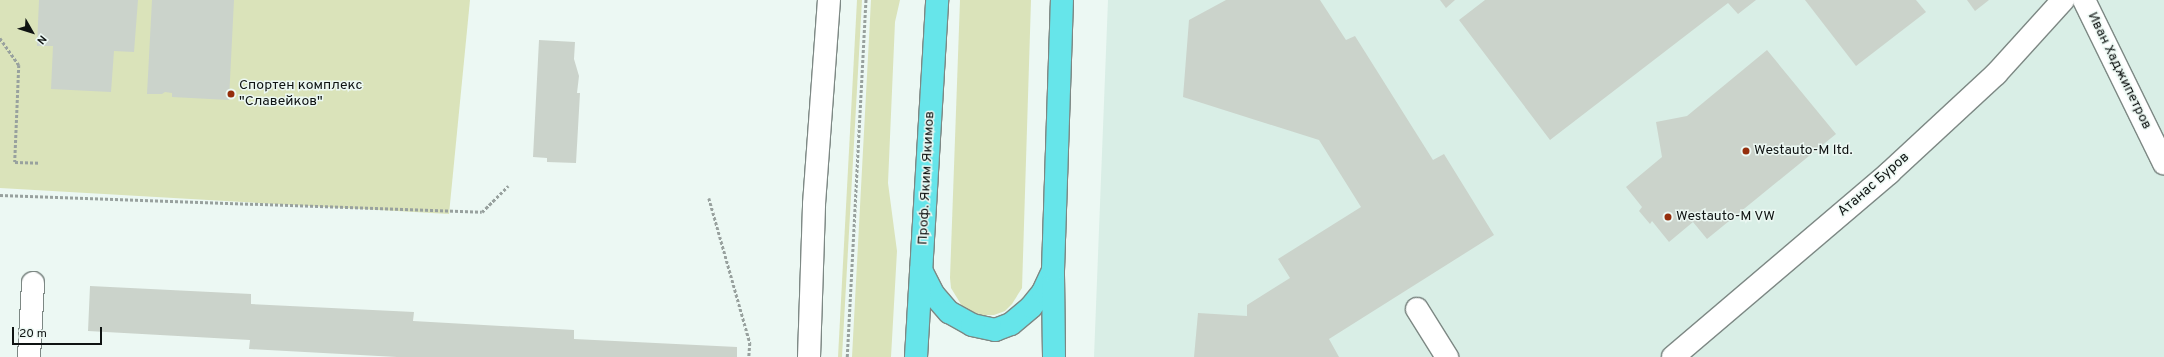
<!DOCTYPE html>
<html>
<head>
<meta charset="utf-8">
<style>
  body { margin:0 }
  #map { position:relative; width:2164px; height:357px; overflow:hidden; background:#ecf8f3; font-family:Overpass,sans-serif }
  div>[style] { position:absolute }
  .built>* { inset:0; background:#d9eee6 }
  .green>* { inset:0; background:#dae3ba }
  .building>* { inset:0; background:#cbd3cb }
  .path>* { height:2.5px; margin-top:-1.25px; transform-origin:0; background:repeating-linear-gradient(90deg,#98a19e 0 3px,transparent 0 5px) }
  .roads { filter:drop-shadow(1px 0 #7d8884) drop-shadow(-1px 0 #7d8884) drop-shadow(0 1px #7d8884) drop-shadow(0 -1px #7d8884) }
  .minor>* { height:22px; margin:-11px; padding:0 11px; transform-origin:11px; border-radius:11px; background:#fff }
  .highway>* { height:22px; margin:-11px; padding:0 11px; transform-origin:11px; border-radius:11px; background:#66e5ea }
  .dots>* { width:11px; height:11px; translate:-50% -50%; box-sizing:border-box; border:2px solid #ecf8f3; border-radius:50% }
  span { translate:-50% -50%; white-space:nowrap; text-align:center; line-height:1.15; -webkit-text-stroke:3px #ecf8f3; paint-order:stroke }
  .street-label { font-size:14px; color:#0f1312 }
  .poi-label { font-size:14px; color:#0f1312 }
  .left { translate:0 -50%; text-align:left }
  .north { position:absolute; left:12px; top:12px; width:40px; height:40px; -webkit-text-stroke:3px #ecf8f3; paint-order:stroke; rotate:129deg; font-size:11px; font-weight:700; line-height:16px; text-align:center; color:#0f1312 }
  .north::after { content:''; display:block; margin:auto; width:14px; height:18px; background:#0f1312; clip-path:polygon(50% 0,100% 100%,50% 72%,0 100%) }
  .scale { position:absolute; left:12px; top:327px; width:90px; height:18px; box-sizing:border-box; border:2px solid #0f1312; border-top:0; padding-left:5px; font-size:12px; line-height:14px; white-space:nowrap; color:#0f1312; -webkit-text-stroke:3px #ecf8f3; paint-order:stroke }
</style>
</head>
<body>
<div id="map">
  <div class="built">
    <div style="clip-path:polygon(1108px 0,2164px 0,2164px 357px,1094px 357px)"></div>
  </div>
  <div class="green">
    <div style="clip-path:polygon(0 0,470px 0,449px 214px,0 188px)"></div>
    <div style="clip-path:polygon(857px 0,862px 0,842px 357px,838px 357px)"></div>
    <div style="clip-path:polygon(871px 0,900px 0,895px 22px,888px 183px,897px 251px,891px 357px,852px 357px)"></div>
    <div style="clip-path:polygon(960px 0,1031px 0,1022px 288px,1012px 304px,1005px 311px,994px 315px,982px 315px,970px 312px,962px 306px,951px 288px,950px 278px)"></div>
  </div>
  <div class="building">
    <div style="clip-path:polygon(39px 0,138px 0,134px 52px,114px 51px,111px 92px,51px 89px,53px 46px,37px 46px)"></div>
    <div style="clip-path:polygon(152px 0,234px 0,229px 100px,172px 97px,172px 93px,165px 92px,162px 94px,147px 94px)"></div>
    <div style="clip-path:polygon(1226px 0,1320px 0,1346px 40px,1355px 36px,1433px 160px,1444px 154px,1494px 235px,1329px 339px,1339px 357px,1194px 357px,1198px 313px,1247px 316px,1247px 305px,1290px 278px,1278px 259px,1361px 207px,1319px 140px,1183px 97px,1189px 20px)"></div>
    <div style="clip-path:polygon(1440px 0,1455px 0,1446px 8px)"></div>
    <div style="clip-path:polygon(1485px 0,1756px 0,1738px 14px,1728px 3px,1550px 140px,1459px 20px)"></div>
    <div style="clip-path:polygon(1805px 0,1916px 0,1926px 12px,1856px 66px)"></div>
    <div style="clip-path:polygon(1967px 0,1989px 0,1975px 11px)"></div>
    <div style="clip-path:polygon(539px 40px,575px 42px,574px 59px,579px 76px,577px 93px,580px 93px,576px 163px,547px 162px,547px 158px,533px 157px)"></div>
    <div style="clip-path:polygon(1767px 50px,1836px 134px,1707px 239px,1693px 222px,1669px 242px,1652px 221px,1650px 224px,1639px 211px,1642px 207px,1626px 187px,1662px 157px,1656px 122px,1687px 116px)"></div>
    <div style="clip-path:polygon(90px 286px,251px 294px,251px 304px,414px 312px,413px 321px,574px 330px,574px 339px,737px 347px,737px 357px,397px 357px,249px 349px,250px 340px,88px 331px)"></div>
  </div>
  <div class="path">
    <div style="left:0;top:38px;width:33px;rotate:55deg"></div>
    <div style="left:19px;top:65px;width:97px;rotate:92.4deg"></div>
    <div style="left:15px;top:162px;width:25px;rotate:2deg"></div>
    <div style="left:0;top:195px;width:482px;rotate:2deg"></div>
    <div style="left:482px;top:212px;width:37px;rotate:-45deg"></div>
    <div style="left:709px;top:198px;width:151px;rotate:74.2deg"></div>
    <div style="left:750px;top:343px;width:14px;rotate:94deg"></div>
    <div style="left:847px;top:357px;width:358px;rotate:-87deg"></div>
  </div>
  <div class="roads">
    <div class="minor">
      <div style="left:2084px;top:0;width:182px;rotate:63.9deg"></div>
      <div style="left:1417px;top:309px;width:57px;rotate:58deg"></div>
      <div style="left:29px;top:357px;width:74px;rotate:-86.9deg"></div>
      <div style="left:809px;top:357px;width:153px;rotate:-88.1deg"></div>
      <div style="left:814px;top:204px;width:205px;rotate:-85.8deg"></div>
      <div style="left:1673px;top:357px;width:284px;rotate:-40.4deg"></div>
      <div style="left:1889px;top:173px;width:146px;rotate:-42.8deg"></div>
      <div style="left:1996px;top:74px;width:100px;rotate:-47.8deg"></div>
    </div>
    <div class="highway">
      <div style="left:921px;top:270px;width:28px;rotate:63deg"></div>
      <div style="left:934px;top:295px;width:23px;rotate:49deg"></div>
      <div style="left:949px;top:312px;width:26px;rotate:29deg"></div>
      <div style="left:972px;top:325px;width:24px;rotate:12deg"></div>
      <div style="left:995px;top:330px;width:17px;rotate:-21deg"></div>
      <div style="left:1011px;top:324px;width:26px;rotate:-40deg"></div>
      <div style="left:1031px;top:307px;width:19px;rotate:-51deg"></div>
      <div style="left:1043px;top:292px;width:21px;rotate:-65deg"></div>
      <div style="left:916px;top:357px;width:358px;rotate:-86.6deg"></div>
      <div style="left:1054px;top:357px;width:87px;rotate:-90.7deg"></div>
      <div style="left:1053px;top:270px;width:270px;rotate:-88.1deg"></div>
    </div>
  </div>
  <div class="dots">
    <div style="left:231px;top:94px;background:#952e0c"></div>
    <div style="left:1746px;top:151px;background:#952e0c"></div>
    <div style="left:1668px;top:217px;background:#952e0c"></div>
  </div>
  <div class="street-label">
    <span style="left:2119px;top:71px;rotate:64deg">Иван Хаджипетров</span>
    <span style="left:927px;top:178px;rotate:-87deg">Проф. Яким Якимов</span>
    <span style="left:1874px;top:185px;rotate:-41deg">Атанас Буров</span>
  </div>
  <div class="poi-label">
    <span class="left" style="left:239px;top:94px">Спортен комплекс<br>"Славейков"</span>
    <span class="left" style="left:1754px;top:151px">Westauto-M ltd.</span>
    <span class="left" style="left:1676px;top:217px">Westauto-M VW</span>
  </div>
  <div class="north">N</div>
  <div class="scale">20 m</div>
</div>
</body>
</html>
